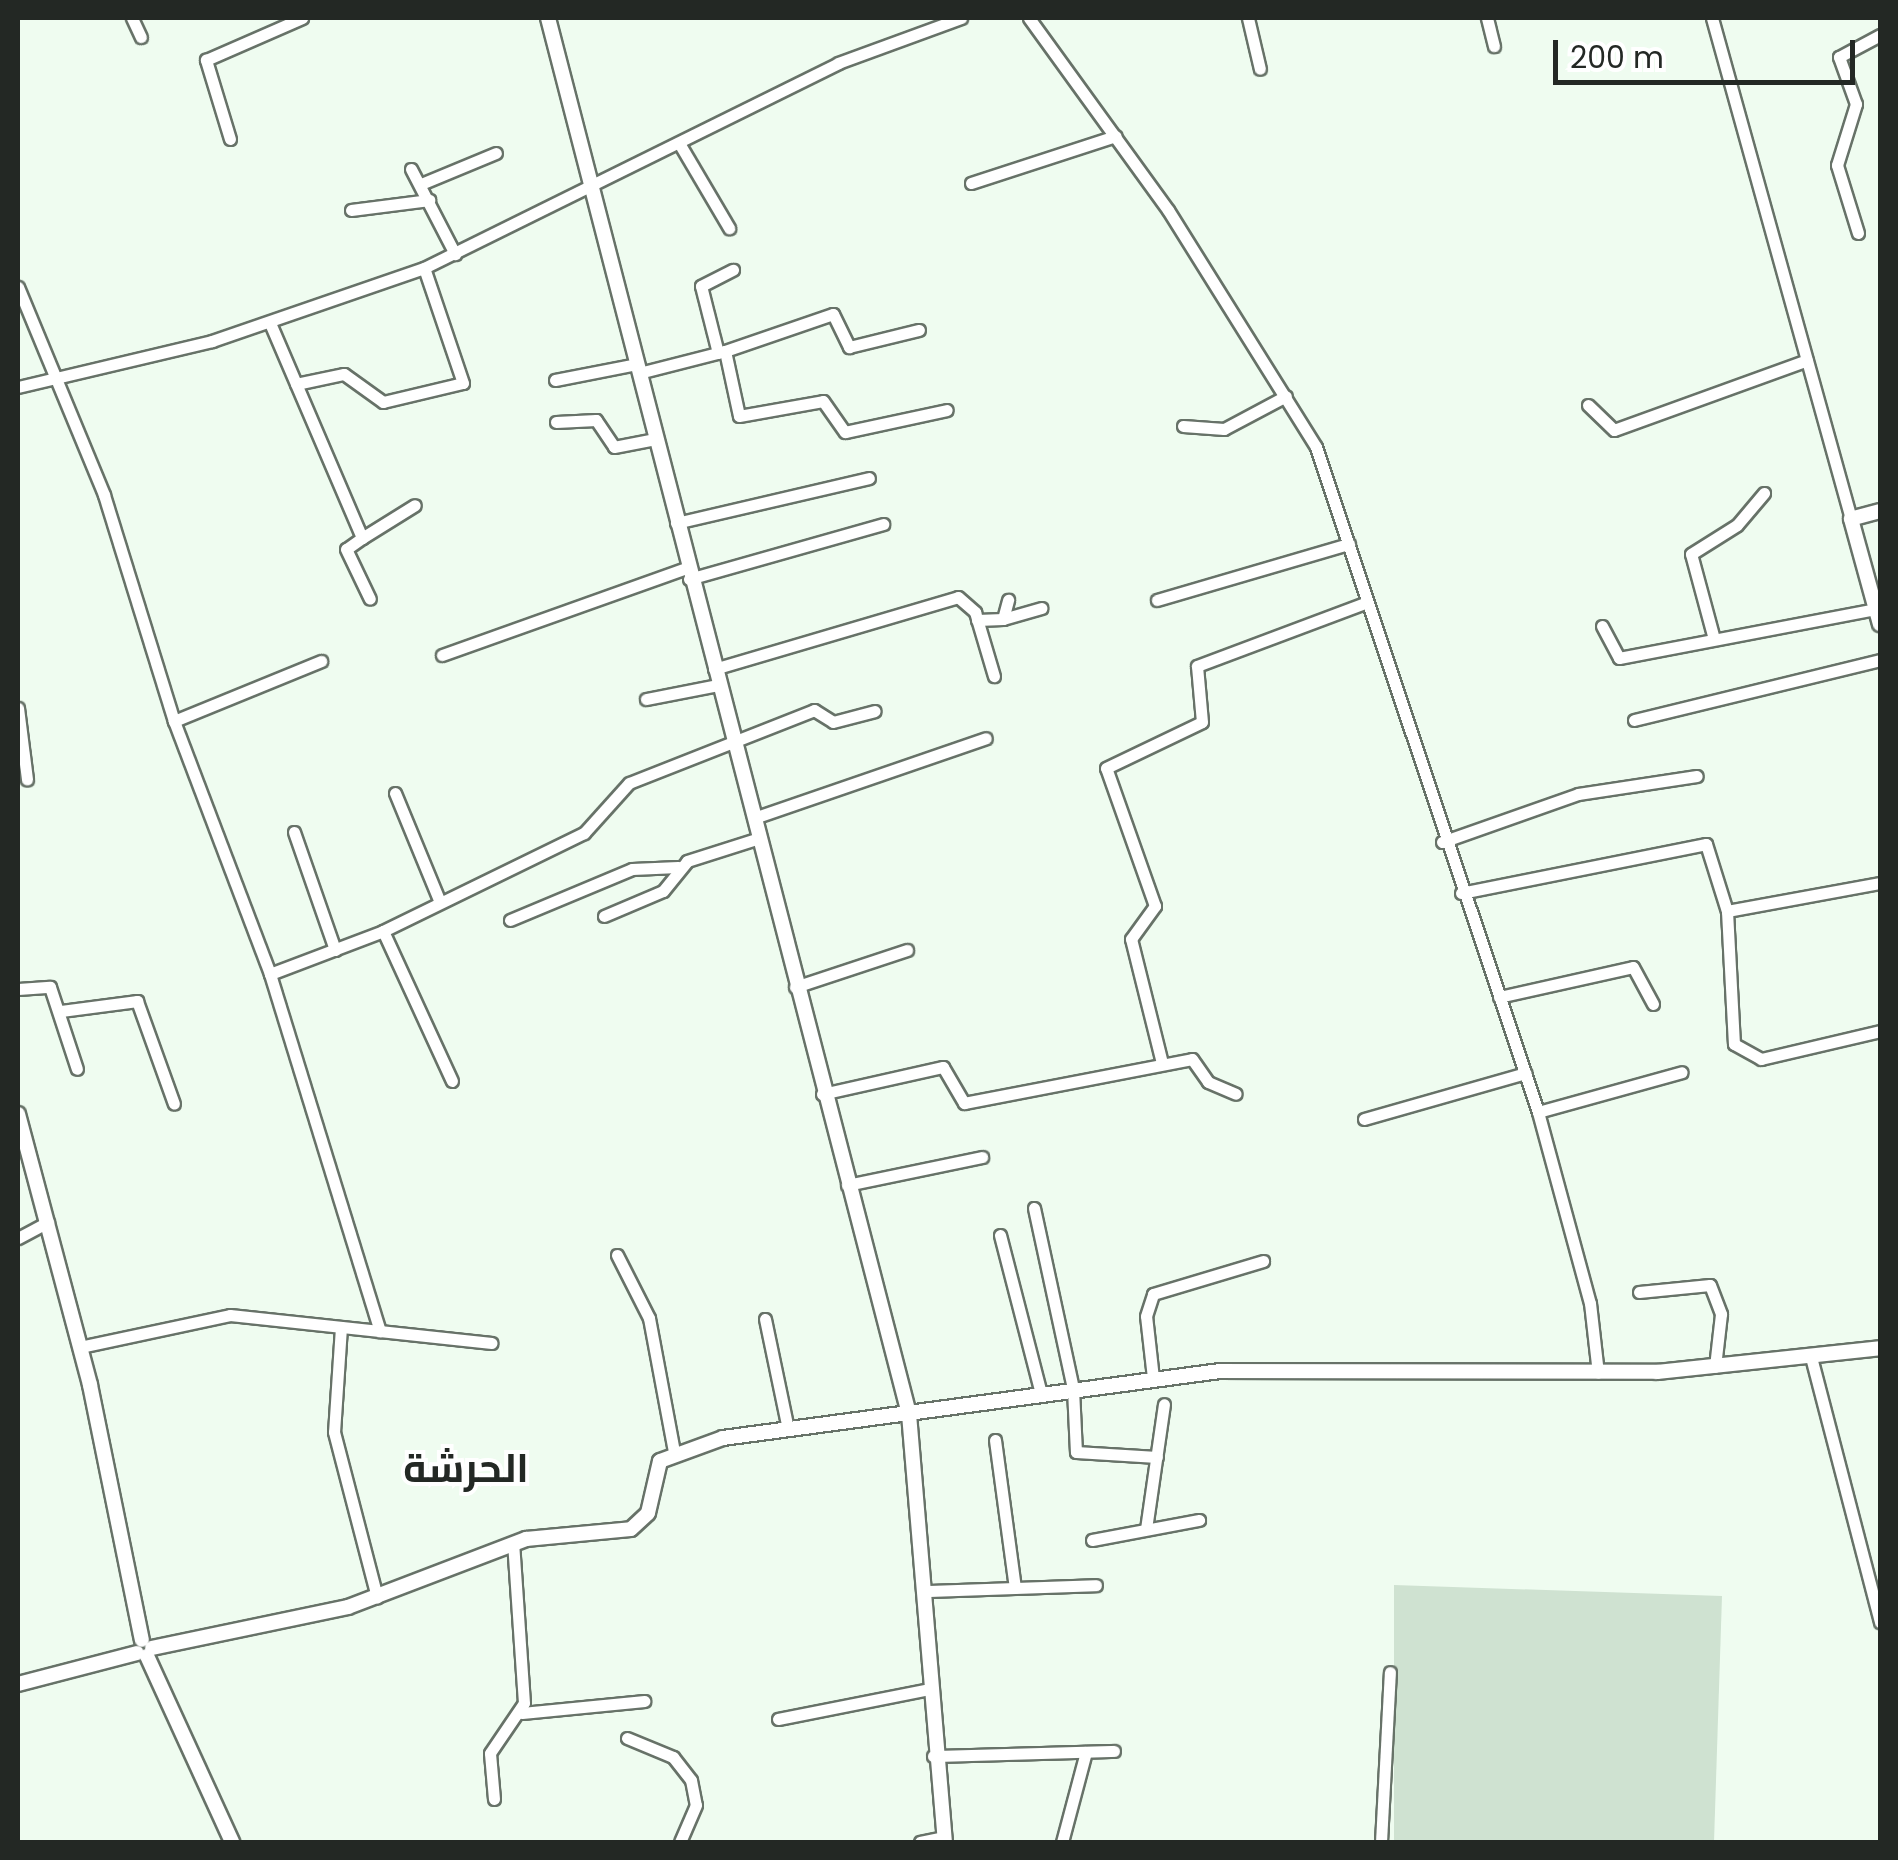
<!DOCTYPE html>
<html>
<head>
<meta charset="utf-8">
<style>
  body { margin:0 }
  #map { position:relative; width:1898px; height:1860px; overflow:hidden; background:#effcf0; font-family:Poppins,Cairo,sans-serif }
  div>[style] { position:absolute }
  .green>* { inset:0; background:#cfe2d1 }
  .roads { filter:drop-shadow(2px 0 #677268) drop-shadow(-2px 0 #677268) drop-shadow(0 2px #677268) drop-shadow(0 -2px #677268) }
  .minor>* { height:11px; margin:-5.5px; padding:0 5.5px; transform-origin:5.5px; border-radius:5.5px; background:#fff }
  .tertiary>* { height:14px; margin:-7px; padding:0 7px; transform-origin:7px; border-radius:7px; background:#fff }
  span { translate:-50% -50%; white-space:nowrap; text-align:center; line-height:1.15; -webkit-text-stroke:8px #fff; paint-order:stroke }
  .district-label { font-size:40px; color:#232824; font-weight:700 }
  .frame { position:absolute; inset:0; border:20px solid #232824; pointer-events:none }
  .scale { position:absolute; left:1553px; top:40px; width:302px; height:45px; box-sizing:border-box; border:5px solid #232824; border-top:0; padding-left:12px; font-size:30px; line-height:35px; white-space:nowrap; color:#232824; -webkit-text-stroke:8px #fff; paint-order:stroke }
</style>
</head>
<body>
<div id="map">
  <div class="green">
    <div style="clip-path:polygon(1394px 1585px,1722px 1596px,1714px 1842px,1394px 1842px)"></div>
  </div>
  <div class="roads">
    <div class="minor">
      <div style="left:132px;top:18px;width:21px;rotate:65deg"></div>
      <div style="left:1029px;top:18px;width:237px;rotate:54.1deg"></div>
      <div style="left:1168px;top:210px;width:279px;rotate:58deg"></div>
      <div style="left:1316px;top:447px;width:701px;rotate:71.54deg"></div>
      <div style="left:1538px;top:1112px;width:198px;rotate:74.8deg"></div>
      <div style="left:1590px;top:1303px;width:70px;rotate:83.5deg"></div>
      <div style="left:1248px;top:18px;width:52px;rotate:76.8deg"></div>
      <div style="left:1487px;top:18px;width:29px;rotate:76deg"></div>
      <div style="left:1712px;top:18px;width:520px;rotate:74.49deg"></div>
      <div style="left:230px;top:139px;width:83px;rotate:-106.9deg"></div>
      <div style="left:206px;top:60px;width:105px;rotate:-23.6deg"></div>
      <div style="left:679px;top:143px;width:99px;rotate:59.5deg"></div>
      <div style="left:411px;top:169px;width:96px;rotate:62.6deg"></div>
      <div style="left:971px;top:183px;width:152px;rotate:-18deg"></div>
      <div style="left:421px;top:184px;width:81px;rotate:-22.5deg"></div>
      <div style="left:351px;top:210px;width:79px;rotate:-7.3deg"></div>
      <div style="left:1858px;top:233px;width:71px;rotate:-107.2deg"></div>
      <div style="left:1837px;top:165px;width:64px;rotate:-72.7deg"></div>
      <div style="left:1856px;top:104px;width:50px;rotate:-109.9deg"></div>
      <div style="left:1839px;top:57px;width:47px;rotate:-28.2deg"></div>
      <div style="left:18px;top:287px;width:225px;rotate:67.5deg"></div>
      <div style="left:104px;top:495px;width:237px;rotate:72.8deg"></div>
      <div style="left:174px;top:721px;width:271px;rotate:69.2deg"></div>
      <div style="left:270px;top:974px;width:374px;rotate:72.9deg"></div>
      <div style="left:270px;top:323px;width:234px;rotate:66.8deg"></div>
      <div style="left:362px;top:538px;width:19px;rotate:145deg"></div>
      <div style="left:346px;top:549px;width:55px;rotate:64.4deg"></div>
      <div style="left:725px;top:351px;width:114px;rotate:-18.9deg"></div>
      <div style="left:833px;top:314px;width:37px;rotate:64deg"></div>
      <div style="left:849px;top:347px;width:72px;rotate:-13.7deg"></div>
      <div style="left:718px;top:353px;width:69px;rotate:-104.2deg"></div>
      <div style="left:701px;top:286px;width:36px;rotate:-27deg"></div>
      <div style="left:639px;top:373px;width:89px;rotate:-14.3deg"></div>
      <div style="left:725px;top:351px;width:66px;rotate:77.8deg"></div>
      <div style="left:739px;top:416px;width:85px;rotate:-10.1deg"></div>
      <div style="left:823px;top:401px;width:38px;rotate:55deg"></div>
      <div style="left:845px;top:432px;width:104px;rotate:-12.2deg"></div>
      <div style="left:555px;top:380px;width:84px;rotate:-11deg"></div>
      <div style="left:296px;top:384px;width:49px;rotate:-11.8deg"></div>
      <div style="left:344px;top:374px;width:48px;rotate:35.7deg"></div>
      <div style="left:383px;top:402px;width:82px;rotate:-13.4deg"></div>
      <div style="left:463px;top:383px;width:121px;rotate:-108.7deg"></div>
      <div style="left:18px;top:387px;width:199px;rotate:-13.3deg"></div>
      <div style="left:212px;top:341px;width:224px;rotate:-19deg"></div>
      <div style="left:424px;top:268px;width:462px;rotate:-26.3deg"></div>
      <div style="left:838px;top:63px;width:131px;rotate:-20.1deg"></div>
      <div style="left:1588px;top:405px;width:36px;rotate:44deg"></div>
      <div style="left:1614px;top:430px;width:205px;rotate:-19.9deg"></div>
      <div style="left:556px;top:422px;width:40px;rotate:-2.9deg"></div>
      <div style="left:596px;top:420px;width:32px;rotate:56deg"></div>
      <div style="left:614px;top:447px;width:42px;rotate:-11deg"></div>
      <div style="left:1183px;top:426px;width:41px;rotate:4.2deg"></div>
      <div style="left:1224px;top:429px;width:70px;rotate:-28deg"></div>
      <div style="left:676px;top:523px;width:198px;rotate:-13.1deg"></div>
      <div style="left:362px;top:538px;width:62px;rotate:-31.9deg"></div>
      <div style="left:689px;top:579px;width:202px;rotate:-15.8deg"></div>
      <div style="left:1157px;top:600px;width:200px;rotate:-16.3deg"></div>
      <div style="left:1003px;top:619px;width:40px;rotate:-16deg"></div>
      <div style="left:977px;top:620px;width:26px;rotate:-2deg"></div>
      <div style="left:1003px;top:619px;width:20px;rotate:-75deg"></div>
      <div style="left:1602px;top:626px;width:36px;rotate:62deg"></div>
      <div style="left:1619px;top:658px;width:262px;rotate:-10.8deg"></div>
      <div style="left:1714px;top:639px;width:88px;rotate:-105.1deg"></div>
      <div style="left:1691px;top:554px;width:54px;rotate:-32.2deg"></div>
      <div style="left:1737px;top:525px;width:42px;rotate:-49.8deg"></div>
      <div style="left:442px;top:655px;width:259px;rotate:-19.6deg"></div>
      <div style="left:714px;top:669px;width:254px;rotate:-16.4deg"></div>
      <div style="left:958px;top:597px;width:23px;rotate:41deg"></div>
      <div style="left:975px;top:612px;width:67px;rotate:73.5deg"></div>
      <div style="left:646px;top:699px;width:73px;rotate:-11deg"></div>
      <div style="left:18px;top:708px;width:72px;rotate:82.8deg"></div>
      <div style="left:1634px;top:720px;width:253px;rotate:-13.7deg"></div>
      <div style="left:174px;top:721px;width:159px;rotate:-22.2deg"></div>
      <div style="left:395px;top:793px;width:118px;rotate:67.6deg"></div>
      <div style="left:754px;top:818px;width:245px;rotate:-19deg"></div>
      <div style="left:294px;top:832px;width:125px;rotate:70.8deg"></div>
      <div style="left:1442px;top:842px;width:144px;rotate:-19.4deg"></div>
      <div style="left:1578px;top:794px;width:120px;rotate:-8.6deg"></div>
      <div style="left:1461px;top:893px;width:250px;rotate:-11.3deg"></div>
      <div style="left:1706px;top:844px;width:70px;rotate:72.6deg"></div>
      <div style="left:1727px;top:911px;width:133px;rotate:87deg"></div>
      <div style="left:1734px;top:1044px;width:31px;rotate:29deg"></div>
      <div style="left:1761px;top:1059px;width:122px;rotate:-13.2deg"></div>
      <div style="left:1727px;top:911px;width:156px;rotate:-10.4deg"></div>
      <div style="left:604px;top:916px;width:64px;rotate:-23deg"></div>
      <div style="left:663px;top:891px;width:38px;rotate:-51deg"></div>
      <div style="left:687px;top:861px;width:76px;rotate:-17.7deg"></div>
      <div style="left:510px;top:920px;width:132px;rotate:-22.7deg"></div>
      <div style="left:632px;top:869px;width:46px;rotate:-2.5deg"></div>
      <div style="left:383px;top:931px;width:165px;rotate:65.3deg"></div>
      <div style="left:270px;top:974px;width:121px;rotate:-20.8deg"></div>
      <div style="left:383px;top:931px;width:224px;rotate:-26deg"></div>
      <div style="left:584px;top:833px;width:67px;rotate:-48deg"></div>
      <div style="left:629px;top:783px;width:199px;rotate:-21.5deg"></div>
      <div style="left:814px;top:710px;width:22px;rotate:32deg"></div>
      <div style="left:833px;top:722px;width:43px;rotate:-14.7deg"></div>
      <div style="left:795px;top:987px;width:118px;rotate:-18.3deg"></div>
      <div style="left:18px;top:989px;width:32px;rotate:-4deg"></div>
      <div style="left:50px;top:987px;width:86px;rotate:71.8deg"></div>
      <div style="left:1499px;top:997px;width:137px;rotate:-12.6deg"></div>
      <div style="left:1633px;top:967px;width:42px;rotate:61.6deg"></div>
      <div style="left:61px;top:1011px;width:77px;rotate:-7.5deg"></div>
      <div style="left:137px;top:1001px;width:109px;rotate:70.2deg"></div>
      <div style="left:1162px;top:1063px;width:128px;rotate:-104deg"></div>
      <div style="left:1131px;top:939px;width:41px;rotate:-54deg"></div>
      <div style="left:1155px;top:906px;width:146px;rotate:-109.5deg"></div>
      <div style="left:1106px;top:768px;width:106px;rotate:-25.6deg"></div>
      <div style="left:1202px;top:722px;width:56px;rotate:-95.1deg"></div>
      <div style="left:1197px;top:666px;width:182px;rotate:-20.6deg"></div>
      <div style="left:822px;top:1094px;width:124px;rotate:-12.6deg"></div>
      <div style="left:943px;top:1067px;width:42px;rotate:59.7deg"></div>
      <div style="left:964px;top:1103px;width:232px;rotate:-10.9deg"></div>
      <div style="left:1192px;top:1059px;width:28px;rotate:55deg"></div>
      <div style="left:1208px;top:1082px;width:30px;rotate:23deg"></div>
      <div style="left:1538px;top:1112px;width:149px;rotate:-15.5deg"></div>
      <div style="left:1364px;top:1119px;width:168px;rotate:-15.9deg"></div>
      <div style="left:847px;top:1185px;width:138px;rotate:-11.7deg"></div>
      <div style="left:1034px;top:1208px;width:185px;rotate:77.8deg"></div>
      <div style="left:1073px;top:1389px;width:63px;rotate:87.3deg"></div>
      <div style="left:1076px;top:1452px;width:81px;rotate:3.5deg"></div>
      <div style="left:1000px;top:1235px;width:164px;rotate:75.5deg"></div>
      <div style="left:18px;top:1238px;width:34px;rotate:-28deg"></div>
      <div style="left:617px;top:1255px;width:71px;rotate:63.1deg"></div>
      <div style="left:649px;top:1318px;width:135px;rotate:79.4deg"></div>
      <div style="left:1639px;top:1292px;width:71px;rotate:-5.6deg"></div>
      <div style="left:1710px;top:1285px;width:31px;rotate:69deg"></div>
      <div style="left:1721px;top:1314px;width:53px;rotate:96.5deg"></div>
      <div style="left:765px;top:1319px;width:112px;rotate:78.2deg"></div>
      <div style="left:341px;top:1327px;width:105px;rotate:93.8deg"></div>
      <div style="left:334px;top:1432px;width:171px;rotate:75.4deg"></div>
      <div style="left:80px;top:1347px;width:153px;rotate:-12deg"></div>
      <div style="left:230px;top:1315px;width:263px;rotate:6.1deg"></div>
      <div style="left:1811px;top:1357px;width:274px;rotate:75.4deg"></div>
      <div style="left:1153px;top:1378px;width:62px;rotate:-96.4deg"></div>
      <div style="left:1146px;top:1316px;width:23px;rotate:-72deg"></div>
      <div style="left:1153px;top:1294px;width:115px;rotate:-16.7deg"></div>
      <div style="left:995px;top:1440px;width:149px;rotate:82.3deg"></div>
      <div style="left:1146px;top:1529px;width:126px;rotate:-81.8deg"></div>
      <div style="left:1092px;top:1540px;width:109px;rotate:-10.6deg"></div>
      <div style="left:927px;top:1591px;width:169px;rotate:-2deg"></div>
      <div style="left:522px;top:1713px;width:123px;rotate:-5.6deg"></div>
      <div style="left:778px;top:1719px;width:155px;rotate:-11.2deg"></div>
      <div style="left:627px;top:1738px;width:50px;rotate:22.4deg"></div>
      <div style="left:673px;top:1757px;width:29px;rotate:52deg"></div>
      <div style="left:691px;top:1780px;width:25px;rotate:79deg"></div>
      <div style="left:696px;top:1805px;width:40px;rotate:113.4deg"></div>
      <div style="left:933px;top:1756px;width:181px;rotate:-1.6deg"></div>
      <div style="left:494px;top:1799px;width:46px;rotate:-95deg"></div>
      <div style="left:490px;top:1753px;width:60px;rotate:-55.8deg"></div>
      <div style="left:524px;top:1703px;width:160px;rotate:-93.9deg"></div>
      <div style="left:920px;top:1842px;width:25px;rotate:-12deg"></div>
      <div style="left:1062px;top:1842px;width:93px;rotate:-75.1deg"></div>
      <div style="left:1381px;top:1842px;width:170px;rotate:-87deg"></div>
    </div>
    <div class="tertiary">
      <div style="left:548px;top:18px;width:1442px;rotate:75.5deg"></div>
      <div style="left:909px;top:1414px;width:430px;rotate:85.2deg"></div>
      <div style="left:1880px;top:511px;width:30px;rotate:165deg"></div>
      <div style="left:1851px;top:519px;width:109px;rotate:74.6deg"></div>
      <div style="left:18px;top:1114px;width:280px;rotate:75.1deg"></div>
      <div style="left:90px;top:1385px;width:260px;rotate:78.5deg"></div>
      <div style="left:152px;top:1648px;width:200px;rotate:-11.8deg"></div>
      <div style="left:348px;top:1607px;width:191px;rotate:-20.9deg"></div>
      <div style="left:526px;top:1539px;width:105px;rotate:-5.4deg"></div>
      <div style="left:631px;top:1529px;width:23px;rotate:-43deg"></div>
      <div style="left:648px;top:1513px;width:53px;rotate:-77deg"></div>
      <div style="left:660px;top:1461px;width:67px;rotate:-20.1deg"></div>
      <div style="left:723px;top:1438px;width:501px;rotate:-7.68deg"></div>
      <div style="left:1220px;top:1371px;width:437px;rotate:0.1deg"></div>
      <div style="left:1657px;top:1372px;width:224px;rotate:-6.1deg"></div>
      <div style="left:147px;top:1656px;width:205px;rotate:65.4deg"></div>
      <div style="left:18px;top:1684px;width:123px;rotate:-14.6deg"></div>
    </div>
  </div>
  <div class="district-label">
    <span style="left:466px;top:1468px">الحرشة</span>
  </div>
  <div class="frame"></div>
  <div class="scale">200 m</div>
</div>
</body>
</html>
